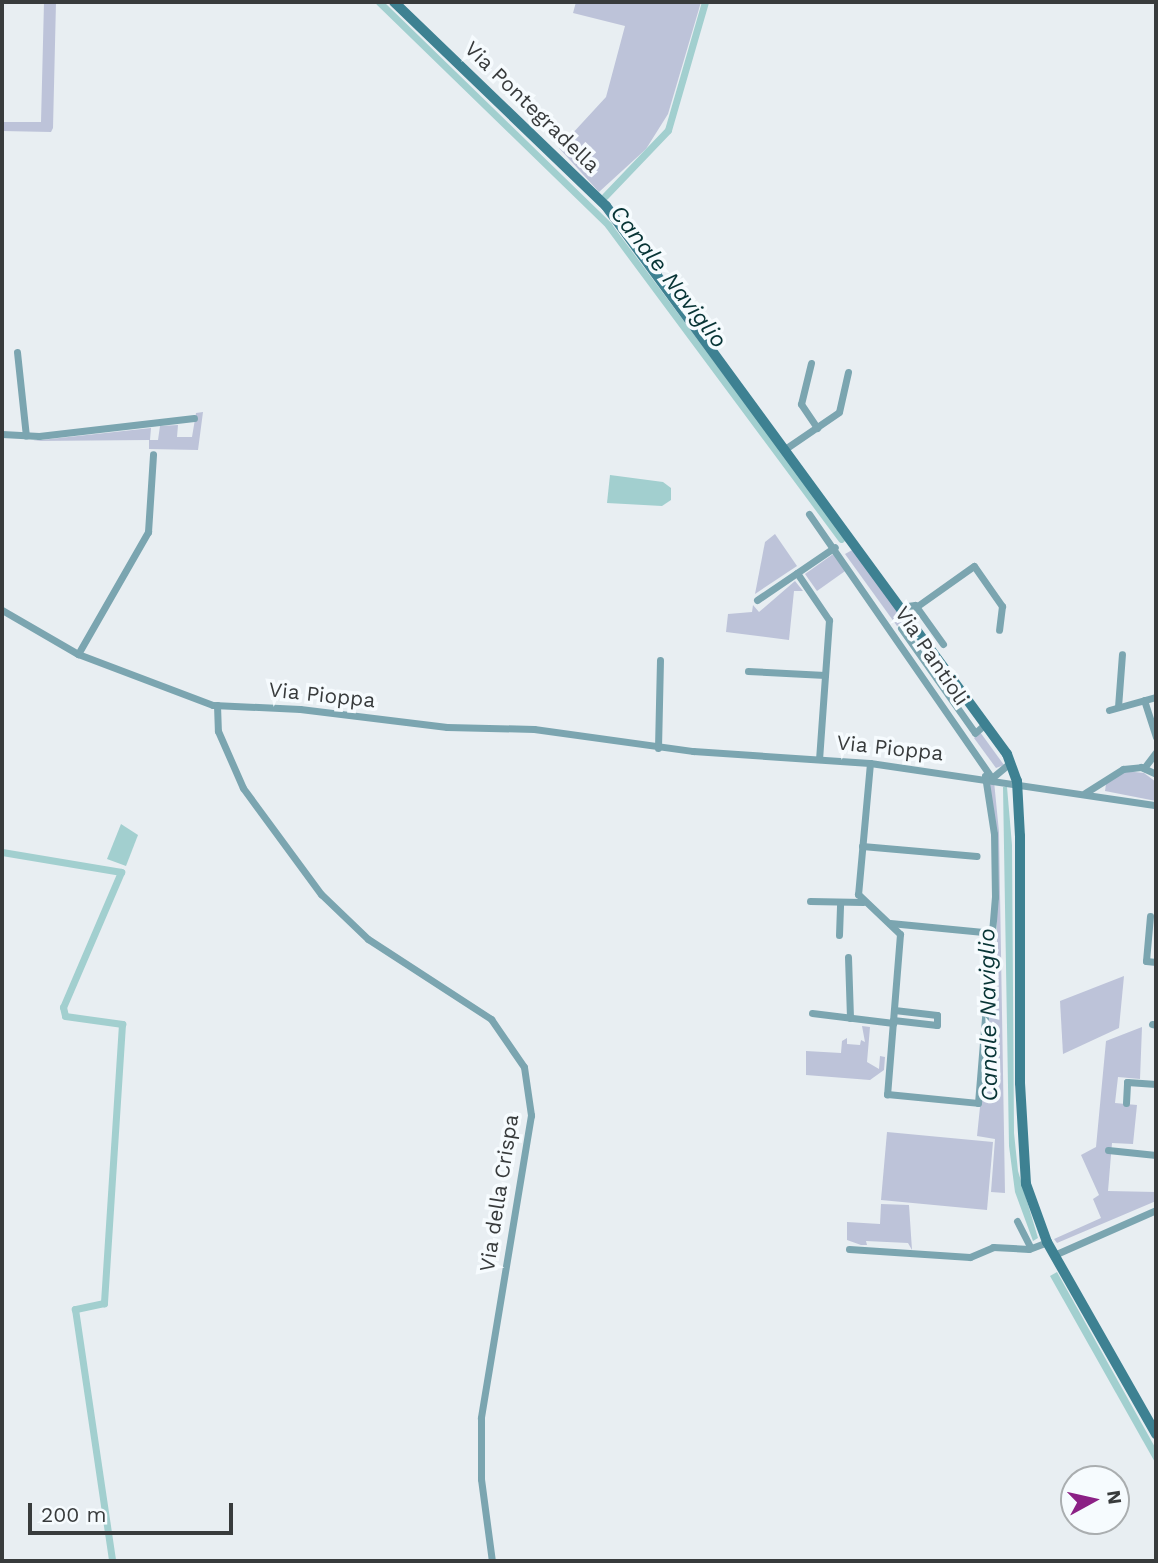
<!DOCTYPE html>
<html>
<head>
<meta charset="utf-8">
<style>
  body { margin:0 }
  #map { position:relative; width:1158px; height:1563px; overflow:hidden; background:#e8eef2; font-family:"Work Sans",sans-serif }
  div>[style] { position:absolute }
  .green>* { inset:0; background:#bdc3d9 }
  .water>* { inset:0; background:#a2cfcf }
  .canal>* { height:7px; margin:-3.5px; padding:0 3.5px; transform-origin:3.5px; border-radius:3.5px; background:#a2cfcf }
  .street>* { height:7px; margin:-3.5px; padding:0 3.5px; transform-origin:3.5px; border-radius:3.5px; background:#7ba5b0 }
  .secondary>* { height:10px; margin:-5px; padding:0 5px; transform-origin:5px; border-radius:5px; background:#3e8192 }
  span { translate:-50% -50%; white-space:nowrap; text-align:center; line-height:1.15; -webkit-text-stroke:7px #f6fbfe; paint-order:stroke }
  .street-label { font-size:21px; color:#383b3c }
  .water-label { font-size:23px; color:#073435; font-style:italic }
  .frame { position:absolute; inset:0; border:4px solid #383b3c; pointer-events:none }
  .north { position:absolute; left:1060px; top:1465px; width:70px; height:70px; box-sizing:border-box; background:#f6fbfe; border:2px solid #aaaeb0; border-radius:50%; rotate:82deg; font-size:19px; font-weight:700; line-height:28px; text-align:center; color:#383b3c }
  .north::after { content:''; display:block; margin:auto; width:24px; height:32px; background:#8b2085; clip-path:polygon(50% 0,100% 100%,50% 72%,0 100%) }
  .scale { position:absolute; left:28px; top:1503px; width:205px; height:32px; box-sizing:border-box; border:4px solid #383b3c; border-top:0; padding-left:9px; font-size:21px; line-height:24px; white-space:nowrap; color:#383b3c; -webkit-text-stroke:5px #f6fbfe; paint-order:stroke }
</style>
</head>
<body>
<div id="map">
  <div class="green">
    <div style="clip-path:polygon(44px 2px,56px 2px,53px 128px,51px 132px,2px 131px,2px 122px,41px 122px)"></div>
    <div style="clip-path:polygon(576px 2px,701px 2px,668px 114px,646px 149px,599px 192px,559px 148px,606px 97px,625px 26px,573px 13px)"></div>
    <div style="clip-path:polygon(203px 412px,198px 450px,149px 449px,149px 440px,32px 441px,151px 428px,150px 440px,158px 440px,160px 426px,178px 425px,177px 437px,192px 437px,196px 413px)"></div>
    <div style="clip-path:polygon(775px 534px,797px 566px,755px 594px,765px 542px)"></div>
    <div style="clip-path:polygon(854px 549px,906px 620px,897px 626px,845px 554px)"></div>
    <div style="clip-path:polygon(836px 552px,848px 569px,817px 591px,805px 574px)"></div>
    <div style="clip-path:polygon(795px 581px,803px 591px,794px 591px,789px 640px,726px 632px,728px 614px,752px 612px,753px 605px,759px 612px)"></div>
    <div style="clip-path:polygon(980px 732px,1004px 765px,996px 768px,974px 738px)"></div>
    <div style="clip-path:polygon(1125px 771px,1144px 773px,1156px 782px,1156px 801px,1105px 791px,1106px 784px)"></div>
    <div style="clip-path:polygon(987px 778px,994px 781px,999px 832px,1005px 1193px,991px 1192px,995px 1139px,977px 1136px,997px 943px,997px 861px)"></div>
    <div style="clip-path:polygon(1124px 976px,1119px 1028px,1063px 1054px,1060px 1001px)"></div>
    <div style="clip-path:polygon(862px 1026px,870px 1027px,867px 1062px,879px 1069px,880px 1056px,885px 1057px,884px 1070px,870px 1080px,806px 1075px,806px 1051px,841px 1053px,842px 1041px,847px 1038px,847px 1044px,860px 1045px,861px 1040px,865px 1042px)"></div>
    <div style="clip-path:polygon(1142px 1027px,1140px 1079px,1118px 1077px,1115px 1103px,1137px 1105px,1133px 1144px,1112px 1143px,1108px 1191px,1156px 1192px,1156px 1201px,1057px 1243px,1054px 1239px,1101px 1218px,1093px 1199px,1099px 1195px,1081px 1155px,1096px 1147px,1106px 1041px)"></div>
    <div style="clip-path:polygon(887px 1132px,993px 1142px,987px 1210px,881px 1200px)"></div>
    <div style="clip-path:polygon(881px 1204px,909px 1205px,912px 1250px,908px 1243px,866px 1241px,867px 1245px,861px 1245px,847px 1240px,847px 1222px,880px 1224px)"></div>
  </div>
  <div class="water">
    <div style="clip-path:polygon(610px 475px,663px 482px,671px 488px,671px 500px,662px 506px,607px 503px)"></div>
    <div style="clip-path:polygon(1003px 787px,1007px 787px,1012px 845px,1014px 1133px,1018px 1171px,1038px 1238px,1033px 1241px,1015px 1192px,1009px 1146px)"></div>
    <div style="clip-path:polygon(121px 824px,138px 835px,126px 866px,107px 859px)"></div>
    <div style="clip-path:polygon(1057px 1272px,1156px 1449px,1156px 1464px,1050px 1276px)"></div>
  </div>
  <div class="canal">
    <div style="left:379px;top:2px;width:320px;rotate:44.2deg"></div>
    <div style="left:608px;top:225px;width:391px;rotate:53.4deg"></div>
    <div style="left:605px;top:196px;width:91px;rotate:-46.3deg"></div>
    <div style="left:668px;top:130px;width:133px;rotate:-73.9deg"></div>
    <div style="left:2px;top:852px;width:121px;rotate:9.5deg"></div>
    <div style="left:121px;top:872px;width:147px;rotate:113.2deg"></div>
    <div style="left:63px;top:1007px;width:9px;rotate:77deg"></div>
    <div style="left:65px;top:1016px;width:58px;rotate:8deg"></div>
    <div style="left:122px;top:1024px;width:280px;rotate:93.7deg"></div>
    <div style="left:104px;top:1303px;width:30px;rotate:168deg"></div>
    <div style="left:75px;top:1309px;width:255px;rotate:81.6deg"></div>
  </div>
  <div class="street">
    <div style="left:17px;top:352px;width:84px;rotate:83.9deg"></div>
    <div style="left:811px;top:363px;width:42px;rotate:103.7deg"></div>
    <div style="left:801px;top:404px;width:29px;rotate:56deg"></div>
    <div style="left:2px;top:434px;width:37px;rotate:3deg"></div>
    <div style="left:39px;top:436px;width:156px;rotate:-6.6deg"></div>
    <div style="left:785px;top:449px;width:65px;rotate:-34.4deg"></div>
    <div style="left:839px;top:412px;width:41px;rotate:-77.3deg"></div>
    <div style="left:809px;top:514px;width:321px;rotate:55.3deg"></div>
    <div style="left:797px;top:573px;width:57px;rotate:55.8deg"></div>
    <div style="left:829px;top:620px;width:139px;rotate:94.1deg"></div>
    <div style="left:757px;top:600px;width:94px;rotate:-34.2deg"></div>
    <div style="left:900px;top:607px;width:15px;rotate:-8deg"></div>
    <div style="left:915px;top:605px;width:48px;rotate:54.3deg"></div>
    <div style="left:916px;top:607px;width:71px;rotate:-35.3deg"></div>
    <div style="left:974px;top:566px;width:49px;rotate:55deg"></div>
    <div style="left:1002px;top:606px;width:24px;rotate:97deg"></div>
    <div style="left:2px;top:610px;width:88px;rotate:30.1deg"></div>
    <div style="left:78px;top:654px;width:144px;rotate:20.7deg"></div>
    <div style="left:213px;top:705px;width:87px;rotate:2.6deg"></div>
    <div style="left:300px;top:709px;width:148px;rotate:7deg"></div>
    <div style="left:447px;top:727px;width:87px;rotate:1.3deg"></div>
    <div style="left:534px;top:729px;width:161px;rotate:7.9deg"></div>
    <div style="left:693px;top:751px;width:177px;rotate:3.9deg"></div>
    <div style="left:870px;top:763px;width:289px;rotate:8.4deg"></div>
    <div style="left:901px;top:628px;width:128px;rotate:54.8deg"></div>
    <div style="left:975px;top:733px;width:13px;rotate:-42deg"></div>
    <div style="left:78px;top:654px;width:141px;rotate:-60.2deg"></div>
    <div style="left:148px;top:532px;width:78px;rotate:-86.3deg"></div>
    <div style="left:748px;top:671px;width:77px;rotate:3deg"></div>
    <div style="left:1144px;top:700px;width:39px;rotate:72deg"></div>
    <div style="left:217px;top:705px;width:26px;rotate:88deg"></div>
    <div style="left:218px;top:731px;width:62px;rotate:66.3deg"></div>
    <div style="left:243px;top:788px;width:132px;rotate:53.7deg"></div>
    <div style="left:321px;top:894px;width:65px;rotate:43.8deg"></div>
    <div style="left:368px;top:939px;width:147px;rotate:33deg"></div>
    <div style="left:491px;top:1019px;width:58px;rotate:55.5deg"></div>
    <div style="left:524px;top:1067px;width:49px;rotate:81.7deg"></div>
    <div style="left:531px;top:1115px;width:307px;rotate:99.4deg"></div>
    <div style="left:481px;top:1418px;width:61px;rotate:90deg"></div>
    <div style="left:481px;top:1479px;width:83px;rotate:82.4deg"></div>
    <div style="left:1118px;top:707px;width:53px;rotate:-85.7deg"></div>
    <div style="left:1109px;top:710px;width:49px;rotate:-15.5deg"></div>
    <div style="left:658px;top:748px;width:88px;rotate:-88.7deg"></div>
    <div style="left:870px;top:763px;width:132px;rotate:95.2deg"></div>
    <div style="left:858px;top:894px;width:58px;rotate:43.6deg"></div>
    <div style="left:900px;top:934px;width:161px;rotate:94.6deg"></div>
    <div style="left:887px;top:1094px;width:91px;rotate:5.6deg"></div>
    <div style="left:978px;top:1103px;width:207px;rotate:-85.3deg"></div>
    <div style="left:995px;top:897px;width:63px;rotate:-90.9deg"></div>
    <div style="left:994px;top:834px;width:59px;rotate:-98.8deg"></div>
    <div style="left:1144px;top:768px;width:20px;rotate:-53deg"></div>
    <div style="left:993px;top:777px;width:23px;rotate:-40deg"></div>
    <div style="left:1085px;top:793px;width:45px;rotate:-32.3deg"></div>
    <div style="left:1123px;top:769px;width:18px;rotate:-6deg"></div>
    <div style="left:1141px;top:767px;width:17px;rotate:25deg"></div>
    <div style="left:862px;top:846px;width:115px;rotate:5deg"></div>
    <div style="left:810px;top:901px;width:53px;rotate:1.1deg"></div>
    <div style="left:1150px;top:916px;width:45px;rotate:95.1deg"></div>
    <div style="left:1146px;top:961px;width:10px;rotate:6deg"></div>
    <div style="left:890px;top:923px;width:104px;rotate:5.5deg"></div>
    <div style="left:839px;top:935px;width:31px;rotate:-88deg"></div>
    <div style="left:848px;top:957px;width:61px;rotate:88.1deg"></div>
    <div style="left:812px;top:1013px;width:82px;rotate:7deg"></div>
    <div style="left:893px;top:1020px;width:44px;rotate:6.5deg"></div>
    <div style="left:937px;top:1025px;width:10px;rotate:-90deg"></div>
    <div style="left:937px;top:1015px;width:43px;rotate:-173.4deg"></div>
    <div style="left:1152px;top:1024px;width:4px;rotate:14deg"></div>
    <div style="left:1126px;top:1103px;width:21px;rotate:-87deg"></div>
    <div style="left:1127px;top:1082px;width:29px;rotate:4deg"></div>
    <div style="left:1108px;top:1150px;width:48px;rotate:5.9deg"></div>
    <div style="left:1017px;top:1221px;width:30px;rotate:63deg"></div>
    <div style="left:849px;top:1249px;width:121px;rotate:3.8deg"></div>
    <div style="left:970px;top:1257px;width:25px;rotate:-23deg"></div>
    <div style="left:993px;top:1247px;width:36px;rotate:3deg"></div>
    <div style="left:1029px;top:1249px;width:19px;rotate:-21deg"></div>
    <div style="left:1054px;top:1255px;width:111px;rotate:-23.8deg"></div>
  </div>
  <div class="secondary">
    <div style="left:394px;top:2px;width:294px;rotate:43.9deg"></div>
    <div style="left:606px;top:206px;width:679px;rotate:53.81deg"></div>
    <div style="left:1007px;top:754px;width:29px;rotate:70deg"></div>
    <div style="left:1017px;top:781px;width:55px;rotate:86.9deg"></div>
    <div style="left:1020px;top:836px;width:247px;rotate:90deg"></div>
    <div style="left:1020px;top:1083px;width:101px;rotate:86.6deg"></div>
    <div style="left:1026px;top:1184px;width:62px;rotate:70.1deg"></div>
    <div style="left:1047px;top:1242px;width:221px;rotate:60.4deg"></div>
  </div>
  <div class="street-label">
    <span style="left:532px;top:107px;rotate:44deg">Via Pontegradella</span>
    <span style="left:932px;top:656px;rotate:56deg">Via Pantioli</span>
    <span style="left:322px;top:695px;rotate:6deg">Via Pioppa</span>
    <span style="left:890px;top:748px;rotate:6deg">Via Pioppa</span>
    <span style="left:499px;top:1193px;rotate:-81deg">Via della Crispa</span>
  </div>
  <div class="water-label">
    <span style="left:668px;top:277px;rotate:52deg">Canale Naviglio</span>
    <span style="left:989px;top:1015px;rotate:-91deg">Canale Naviglio</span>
  </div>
  <div class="frame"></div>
  <div class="north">N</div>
  <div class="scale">200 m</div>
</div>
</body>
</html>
